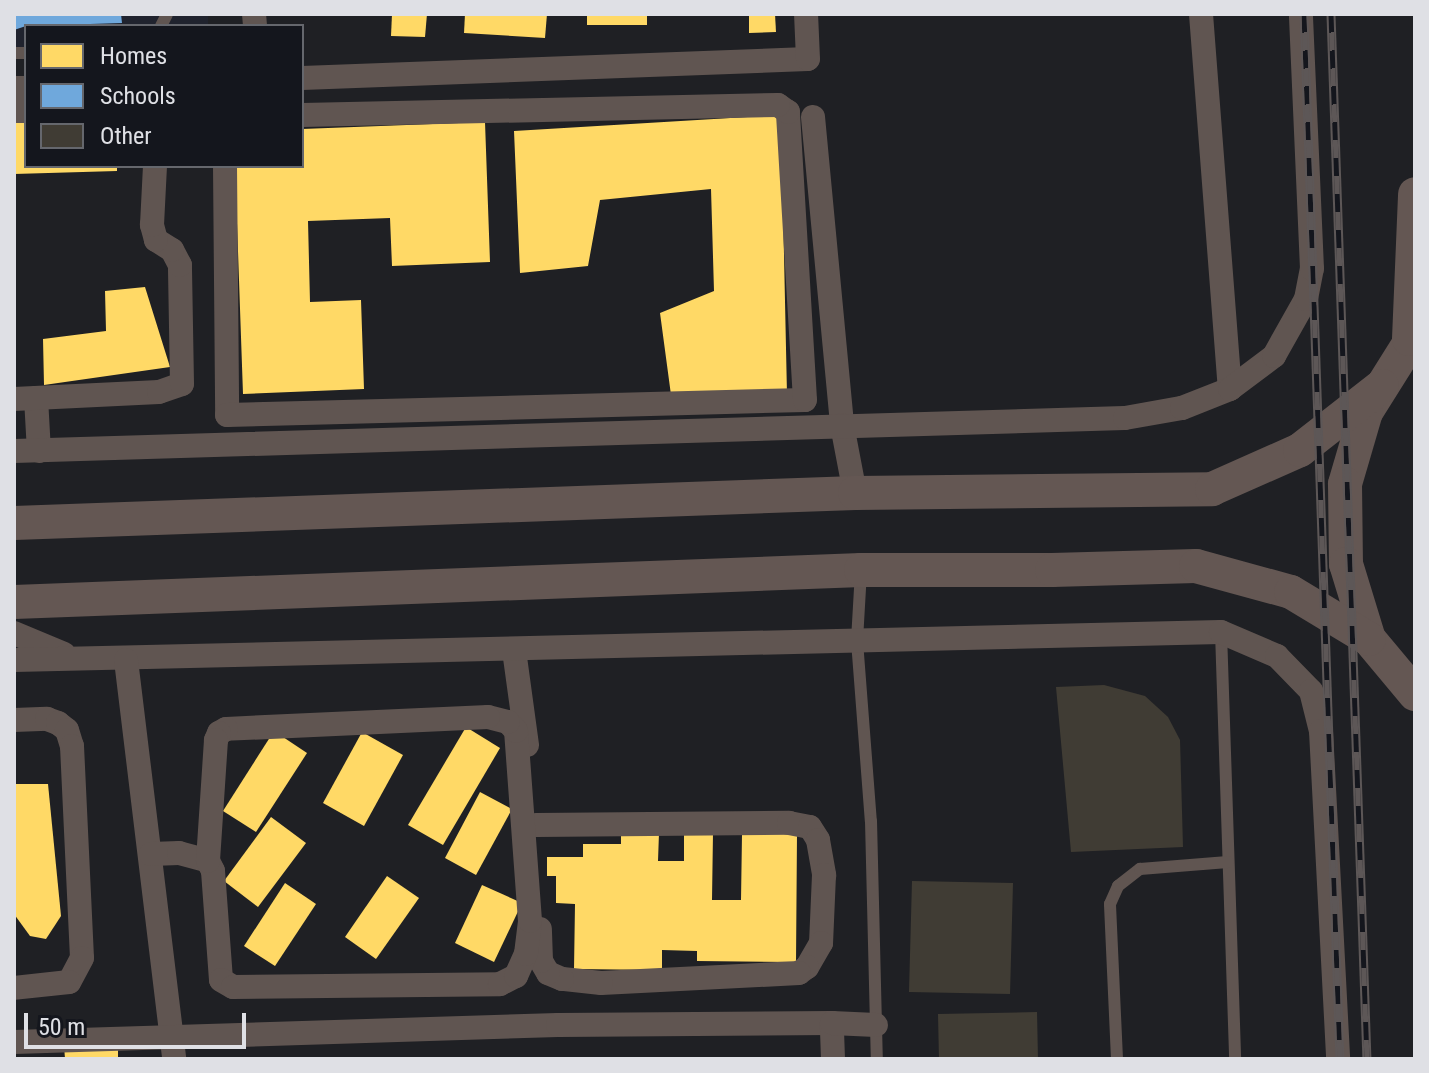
<!DOCTYPE html>
<html>
<head>
<meta charset="utf-8">
<style>
  body { margin:0 }
  #map { position:relative; width:1429px; height:1073px; overflow:hidden; background:#1f2024; font-family:"Roboto Condensed",sans-serif }
  div>[style] { position:absolute }
  .built>* { inset:0; background:#20232e }
  .homes>* { inset:0; background:#ffd966 }
  .schools>* { inset:0; background:#6fa8dc }
  .building>* { inset:0; background:#403c34 }
  .lane>* { height:12px; margin:-6px; padding:0 6px; transform-origin:6px; border-radius:6px; background:#605551 }
  .street>* { height:24px; margin:-12px; padding:0 12px; transform-origin:12px; border-radius:12px; background:#605551 }
  .secondary>* { height:34px; margin:-17px; padding:0 17px; transform-origin:17px; border-radius:17px; background:#645753 }
  .rail>* { height:9px; margin-top:-4.5px; transform-origin:0; background:repeating-linear-gradient(90deg,#14161d 0 18px,#5d5757 0 36px); box-sizing:border-box; border-block:2px solid #5d5757 }
  span { translate:-50% -50%; white-space:nowrap; text-align:center; line-height:1.15; -webkit-text-stroke:8px #14161d; paint-order:stroke }
  .frame { position:absolute; inset:0; border:16px solid #dfe0e5; pointer-events:none }
  .legend { position:absolute; left:24px; top:24px; width:280px; height:144px; box-sizing:border-box; background:#14161d; border:2px solid #65676d; margin:0; padding:10px 14px; list-style:none; font-size:24px; color:#dfe0e5 }
  .legend li { display:flex; align-items:center; gap:16px; height:40px }
  .legend b { width:40px; border:2px solid #65676d }
  .scale { position:absolute; left:24px; top:1013px; width:222px; height:36px; box-sizing:border-box; border:4px solid #dfe0e5; border-top:0; padding-left:10px; font-size:24px; line-height:28px; white-space:nowrap; color:#dfe0e5; -webkit-text-stroke:6px #14161d; paint-order:stroke }
</style>
</head>
<body>
<div id="map">
  <div class="built">
    <div style="clip-path:polygon(14px 14px,208px 14px,208px 26px,26px 26px,26px 55px,14px 56px)"></div>
  </div>
  <div class="homes">
    <div style="clip-path:polygon(392px 14px,427px 14px,425px 37px,391px 36px)"></div>
    <div style="clip-path:polygon(465px 14px,547px 14px,545px 38px,464px 33px)"></div>
    <div style="clip-path:polygon(587px 14px,647px 14px,647px 25px,587px 25px)"></div>
    <div style="clip-path:polygon(749px 14px,775px 14px,776px 32px,749px 33px)"></div>
    <div style="clip-path:polygon(781px 115px,787px 394px,671px 395px,660px 313px,714px 291px,711px 189px,600px 200px,588px 266px,520px 273px,514px 131px)"></div>
    <div style="clip-path:polygon(26px 118px,26px 166px,117px 166px,117px 171px,14px 174px,14px 119px)"></div>
    <div style="clip-path:polygon(485px 122px,490px 262px,392px 266px,390px 218px,308px 221px,310px 302px,361px 300px,364px 389px,243px 394px,235px 166px,302px 166px,302px 129px)"></div>
    <div style="clip-path:polygon(145px 287px,170px 367px,44px 385px,43px 339px,106px 331px,105px 291px)"></div>
    <div style="clip-path:polygon(466px 727px,500px 748px,443px 845px,408px 825px)"></div>
    <div style="clip-path:polygon(274px 731px,307px 753px,256px 832px,223px 811px)"></div>
    <div style="clip-path:polygon(362px 732px,403px 755px,364px 826px,323px 803px)"></div>
    <div style="clip-path:polygon(14px 784px,48px 784px,61px 916px,46px 939px,30px 936px,14px 914px)"></div>
    <div style="clip-path:polygon(480px 792px,512px 809px,476px 875px,445px 858px)"></div>
    <div style="clip-path:polygon(271px 817px,306px 843px,258px 907px,224px 881px)"></div>
    <div style="clip-path:polygon(621px 833px,659px 833px,658px 861px,684px 861px,684px 833px,713px 833px,712px 900px,741px 900px,742px 834px,797px 834px,796px 962px,697px 961px,697px 951px,662px 950px,662px 970px,574px 969px,575px 904px,556px 903px,556px 876px,547px 876px,547px 857px,583px 857px,583px 844px,621px 844px)"></div>
    <div style="clip-path:polygon(387px 876px,419px 898px,376px 959px,345px 937px)"></div>
    <div style="clip-path:polygon(285px 883px,316px 904px,275px 966px,244px 946px)"></div>
    <div style="clip-path:polygon(482px 885px,522px 903px,494px 962px,455px 943px)"></div>
    <div style="clip-path:polygon(118px 1042px,118px 1059px,65px 1059px,64px 1045px)"></div>
  </div>
  <div class="schools">
    <div style="clip-path:polygon(14px 14px,121px 14px,122px 23px,26px 26px,14px 30px)"></div>
  </div>
  <div class="building">
    <div style="clip-path:polygon(1104px 685px,1145px 696px,1168px 717px,1180px 740px,1183px 847px,1071px 852px,1056px 687px)"></div>
    <div style="clip-path:polygon(912px 881px,1013px 883px,1010px 994px,909px 992px)"></div>
    <div style="clip-path:polygon(1037px 1012px,1038px 1059px,939px 1059px,938px 1014px)"></div>
  </div>
  <div class="lane">
    <div style="left:161px;top:26px;width:13px;rotate:-63deg"></div>
    <div style="left:14px;top:53px;width:12px"></div>
    <div style="left:861px;top:571px;width:70px;rotate:93.3deg"></div>
    <div style="left:857px;top:641px;width:181px;rotate:85.6deg"></div>
    <div style="left:871px;top:821px;width:238px;rotate:88.6deg"></div>
    <div style="left:1221px;top:632px;width:427px;rotate:88.1deg"></div>
    <div style="left:1117px;top:1059px;width:155px;rotate:-92.6deg"></div>
    <div style="left:1110px;top:904px;width:20px;rotate:-66deg"></div>
    <div style="left:1118px;top:886px;width:28px;rotate:-38deg"></div>
    <div style="left:1140px;top:869px;width:88px;rotate:-4.5deg"></div>
  </div>
  <div class="street">
    <div style="left:254px;top:14px;width:12px;rotate:85deg"></div>
    <div style="left:1201px;top:14px;width:376px;rotate:85.6deg"></div>
    <div style="left:302px;top:78px;width:506px;rotate:-2.15deg"></div>
    <div style="left:808px;top:59px;width:45px;rotate:-92.5deg"></div>
    <div style="left:14px;top:88px;width:12px"></div>
    <div style="left:14px;top:111px;width:12px"></div>
    <div style="left:813px;top:117px;width:309px;rotate:84.6deg"></div>
    <div style="left:842px;top:425px;width:69px;rotate:79.2deg"></div>
    <div style="left:225px;top:166px;width:249px;rotate:89.5deg"></div>
    <div style="left:227px;top:415px;width:578px;rotate:-1.49deg"></div>
    <div style="left:805px;top:400px;width:289px;rotate:-93.4deg"></div>
    <div style="left:788px;top:112px;width:12px;rotate:-145deg"></div>
    <div style="left:778px;top:105px;width:476px;rotate:178.8deg"></div>
    <div style="left:36px;top:398px;width:53px;rotate:86.8deg"></div>
    <div style="left:14px;top:399px;width:145px;rotate:-2.8deg"></div>
    <div style="left:159px;top:392px;width:24px;rotate:-19deg"></div>
    <div style="left:182px;top:384px;width:119px;rotate:-91deg"></div>
    <div style="left:180px;top:265px;width:17px;rotate:-118deg"></div>
    <div style="left:172px;top:250px;width:19px;rotate:-148deg"></div>
    <div style="left:156px;top:240px;width:16px;rotate:-105deg"></div>
    <div style="left:152px;top:225px;width:59px;rotate:-87.1deg"></div>
    <div style="left:14px;top:451px;width:1111px;rotate:-1.7deg"></div>
    <div style="left:1125px;top:418px;width:58px;rotate:-10deg"></div>
    <div style="left:1182px;top:408px;width:52px;rotate:-21.6deg"></div>
    <div style="left:1230px;top:389px;width:55px;rotate:-36.9deg"></div>
    <div style="left:1274px;top:356px;width:65px;rotate:-60.7deg"></div>
    <div style="left:1306px;top:299px;width:31px;rotate:-79deg"></div>
    <div style="left:1312px;top:269px;width:255px;rotate:-92.5deg"></div>
    <div style="left:14px;top:633px;width:54px;rotate:22.8deg"></div>
    <div style="left:514px;top:650px;width:96px;rotate:82.2deg"></div>
    <div style="left:14px;top:660px;width:1207px;rotate:-1.33deg"></div>
    <div style="left:1221px;top:632px;width:61px;rotate:23.2deg"></div>
    <div style="left:1277px;top:656px;width:49px;rotate:45.8deg"></div>
    <div style="left:1311px;top:691px;width:41px;rotate:76deg"></div>
    <div style="left:1321px;top:731px;width:328px;rotate:87deg"></div>
    <div style="left:126px;top:660px;width:402px;rotate:83.1deg"></div>
    <div style="left:14px;top:720px;width:33px;rotate:-2deg"></div>
    <div style="left:47px;top:719px;width:12px;rotate:20deg"></div>
    <div style="left:58px;top:723px;width:11px;rotate:38deg"></div>
    <div style="left:67px;top:730px;width:17px;rotate:73deg"></div>
    <div style="left:72px;top:746px;width:212px;rotate:87.3deg"></div>
    <div style="left:82px;top:958px;width:27px;rotate:118deg"></div>
    <div style="left:69px;top:982px;width:55px;rotate:173.8deg"></div>
    <div style="left:536px;top:825px;width:253px;rotate:-0.5deg"></div>
    <div style="left:789px;top:823px;width:21px;rotate:11deg"></div>
    <div style="left:810px;top:827px;width:15px;rotate:58deg"></div>
    <div style="left:818px;top:840px;width:36px;rotate:80deg"></div>
    <div style="left:824px;top:875px;width:68px;rotate:92.5deg"></div>
    <div style="left:821px;top:943px;width:28px;rotate:120deg"></div>
    <div style="left:807px;top:967px;width:10px;rotate:143deg"></div>
    <div style="left:799px;top:973px;width:198px;rotate:177.1deg"></div>
    <div style="left:601px;top:983px;width:39px;rotate:-174deg"></div>
    <div style="left:562px;top:979px;width:15px;rotate:-157deg"></div>
    <div style="left:548px;top:973px;width:14px;rotate:-120deg"></div>
    <div style="left:541px;top:961px;width:32px;rotate:-92deg"></div>
    <div style="left:151px;top:854px;width:28px;rotate:-2deg"></div>
    <div style="left:179px;top:853px;width:30px;rotate:15deg"></div>
    <div style="left:208px;top:861px;width:11px;rotate:63deg"></div>
    <div style="left:213px;top:871px;width:109px;rotate:85.8deg"></div>
    <div style="left:221px;top:980px;width:14px;rotate:30deg"></div>
    <div style="left:233px;top:987px;width:267px;rotate:-0.6deg"></div>
    <div style="left:500px;top:984px;width:18px;rotate:-27deg"></div>
    <div style="left:516px;top:976px;width:24px;rotate:-66deg"></div>
    <div style="left:526px;top:954px;width:33px;rotate:-83deg"></div>
    <div style="left:530px;top:921px;width:191px;rotate:-94.2deg"></div>
    <div style="left:516px;top:731px;width:12px;rotate:-132deg"></div>
    <div style="left:508px;top:722px;width:21px;rotate:-166deg"></div>
    <div style="left:488px;top:717px;width:262px;rotate:177.4deg"></div>
    <div style="left:226px;top:729px;width:8px;rotate:150deg"></div>
    <div style="left:219px;top:733px;width:8px;rotate:113deg"></div>
    <div style="left:216px;top:740px;width:121px;rotate:93.8deg"></div>
    <div style="left:14px;top:1042px;width:544px;rotate:-1.79deg"></div>
    <div style="left:558px;top:1025px;width:274px;rotate:-0.4deg"></div>
    <div style="left:833px;top:1059px;width:36px;rotate:-92deg"></div>
    <div style="left:832px;top:1023px;width:44px;rotate:2.6deg"></div>
  </div>
  <div class="secondary">
    <div style="left:1415px;top:334px;width:92px;rotate:122.1deg"></div>
    <div style="left:1366px;top:412px;width:75px;rotate:106.3deg"></div>
    <div style="left:1345px;top:484px;width:80px;rotate:89.3deg"></div>
    <div style="left:1346px;top:564px;width:78px;rotate:73deg"></div>
    <div style="left:1369px;top:639px;width:72px;rotate:50.1deg"></div>
    <div style="left:1409px;top:339px;width:145px;rotate:-87.6deg"></div>
    <div style="left:14px;top:523px;width:842px;rotate:-2.04deg"></div>
    <div style="left:855px;top:493px;width:357px;rotate:-0.6deg"></div>
    <div style="left:1212px;top:489px;width:96px;rotate:-23.9deg"></div>
    <div style="left:1300px;top:450px;width:104px;rotate:-38deg"></div>
    <div style="left:14px;top:602px;width:848px;rotate:-2.16deg"></div>
    <div style="left:861px;top:570px;width:191px"></div>
    <div style="left:1052px;top:570px;width:144px;rotate:-1.6deg"></div>
    <div style="left:1196px;top:566px;width:98px;rotate:15.3deg"></div>
    <div style="left:1291px;top:592px;width:91px;rotate:31.1deg"></div>
  </div>
  <div class="rail">
    <div style="left:1304px;top:14px;width:1046px;rotate:88.03deg"></div>
    <div style="left:1331px;top:14px;width:1046px;rotate:88.03deg"></div>
  </div>
  <div class="frame"></div>
  <ul class="legend">
  <li><b style="height:22px;background:#ffd966"></b>Homes</li>
  <li><b style="height:22px;background:#6fa8dc"></b>Schools</li>
  <li><b style="height:22px;background:#403c34"></b>Other</li>
  </ul>
  <div class="scale">50 m</div>
</div>
</body>
</html>
